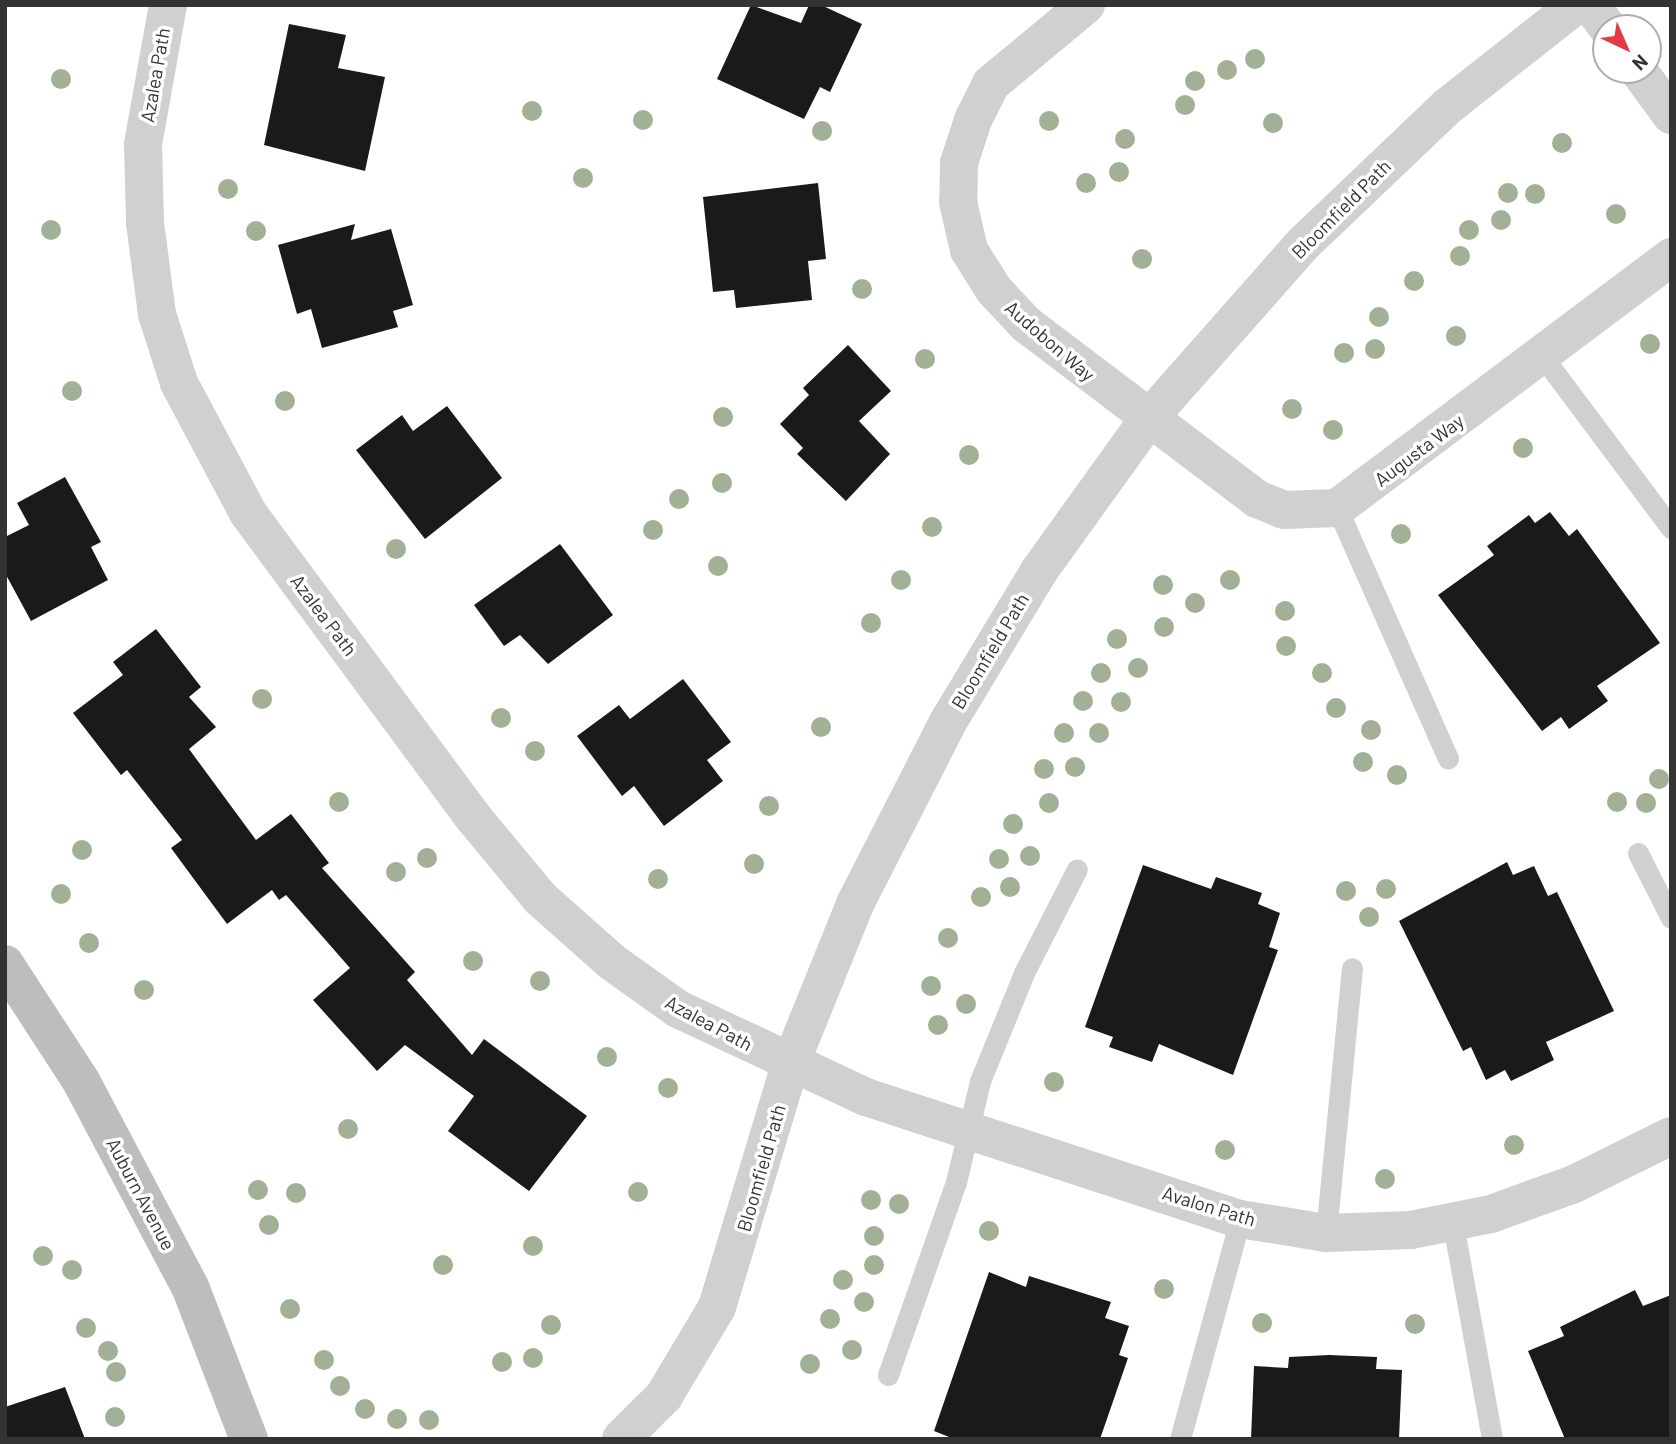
<!DOCTYPE html>
<html>
<head>
<meta charset="utf-8">
<style>
  body { margin:0 }
  #map { position:relative; width:1676px; height:1444px; overflow:hidden; background:#fff; font-family:Barlow,sans-serif }
  div>[style] { position:absolute }
  .building>* { inset:0; background:#1a1a1a }
  .lane>* { height:21px; margin:-10.5px; padding:0 10.5px; transform-origin:10.5px; border-radius:10.5px; background:#d0d0d0 }
  .street>* { height:38px; margin:-19px; padding:0 19px; transform-origin:19px; border-radius:19px; background:#d0d0d0 }
  .secondary>* { height:38px; margin:-19px; padding:0 19px; transform-origin:19px; border-radius:19px; background:#bdbdbd }
  .trees>* { width:20px; height:20px; margin:-10px; border-radius:50%; background:#a2b095 }
  span { translate:-50% -50%; white-space:nowrap; text-align:center; line-height:1.15; -webkit-text-stroke:7px #fff; paint-order:stroke }
  .street-label { font-size:19px; color:#333 }
  .frame { position:absolute; inset:0; border:7px solid #333; pointer-events:none }
  .north { position:absolute; left:1592px; top:14px; width:70px; height:70px; box-sizing:border-box; background:#fff; border:2px solid #adadad; border-radius:50%; rotate:136deg; font-size:19px; font-weight:700; line-height:28px; text-align:center; color:#333 }
  .north::after { content:''; display:block; margin:auto; width:24px; height:32px; background:#e63946; clip-path:polygon(50% 0,100% 100%,50% 72%,0 100%) }
</style>
</head>
<body>
<div id="map">
  <div class="building">
    <div style="clip-path:polygon(751px 5px,801px 23px,809px 5px,821px 5px,862px 24px,830px 92px,820px 87px,804px 119px,717px 79px)"></div>
    <div style="clip-path:polygon(289px 24px,346px 35px,338px 68px,385px 77px,365px 171px,264px 145px)"></div>
    <div style="clip-path:polygon(818px 183px,826px 259px,808px 261px,812px 300px,736px 308px,734px 290px,713px 292px,703px 197px)"></div>
    <div style="clip-path:polygon(355px 224px,351px 240px,391px 229px,413px 305px,393px 311px,398px 327px,322px 348px,311px 309px,297px 314px,278px 245px)"></div>
    <div style="clip-path:polygon(848px 345px,891px 391px,859px 421px,890px 454px,846px 501px,797px 454px,803px 448px,780px 424px,809px 395px,803px 388px)"></div>
    <div style="clip-path:polygon(447px 406px,502px 478px,425px 539px,356px 450px,402px 415px,413px 431px)"></div>
    <div style="clip-path:polygon(65px 477px,101px 542px,91px 547px,108px 580px,31px 621px,5px 573px,5px 537px,29px 525px,17px 503px)"></div>
    <div style="clip-path:polygon(1550px 512px,1569px 536px,1577px 529px,1660px 643px,1597px 686px,1608px 701px,1569px 729px,1561px 717px,1542px 731px,1438px 595px,1494px 555px,1487px 546px,1529px 515px,1535px 523px)"></div>
    <div style="clip-path:polygon(560px 544px,613px 615px,548px 664px,520px 635px,504px 646px,474px 605px)"></div>
    <div style="clip-path:polygon(156px 629px,201px 687px,189px 697px,216px 727px,189px 749px,256px 840px,291px 814px,329px 863px,322px 868px,415px 972px,407px 980px,472px 1055px,484px 1039px,587px 1116px,529px 1191px,448px 1131px,474px 1096px,405px 1045px,377px 1071px,313px 1000px,350px 968px,286px 895px,279px 900px,272px 890px,227px 924px,171px 848px,182px 840px,127px 770px,121px 775px,73px 713px,123px 675px,113px 662px)"></div>
    <div style="clip-path:polygon(683px 679px,731px 742px,707px 760px,723px 781px,664px 826px,634px 786px,622px 796px,577px 736px,619px 705px,630px 719px)"></div>
    <div style="clip-path:polygon(1507px 862px,1513px 875px,1534px 866px,1548px 896px,1557px 892px,1614px 1011px,1546px 1042px,1554px 1060px,1511px 1081px,1505px 1070px,1486px 1080px,1471px 1047px,1463px 1051px,1399px 921px)"></div>
    <div style="clip-path:polygon(1143px 865px,1211px 889px,1216px 877px,1262px 893px,1258px 904px,1280px 913px,1269px 947px,1278px 950px,1233px 1075px,1159px 1044px,1152px 1062px,1109px 1047px,1113px 1037px,1085px 1027px)"></div>
    <div style="clip-path:polygon(989px 1272px,1026px 1287px,1029px 1276px,1111px 1302px,1105px 1318px,1129px 1326px,1119px 1355px,1128px 1358px,1100px 1439px,954px 1439px,934px 1431px)"></div>
    <div style="clip-path:polygon(1635px 1290px,1643px 1306px,1671px 1295px,1671px 1439px,1565px 1439px,1528px 1351px,1564px 1336px,1560px 1327px)"></div>
    <div style="clip-path:polygon(1329px 1355px,1377px 1357px,1376px 1369px,1402px 1370px,1399px 1439px,1251px 1439px,1254px 1366px,1288px 1368px,1289px 1357px)"></div>
    <div style="clip-path:polygon(65px 1387px,85px 1439px,5px 1439px,5px 1407px)"></div>
  </div>
  <div class="lane">
    <div style="left:1543px;top:357px;width:214px;rotate:53.2deg"></div>
    <div style="left:1337px;top:508px;width:274px;rotate:66.1deg"></div>
    <div style="left:1638px;top:853px;width:73px;rotate:63.1deg"></div>
    <div style="left:1453px;top:1224px;width:219px;rotate:79.7deg"></div>
    <div style="left:1326px;top:1233px;width:266px;rotate:-84.4deg"></div>
    <div style="left:888px;top:1375px;width:205px;rotate:-70.6deg"></div>
    <div style="left:956px;top:1182px;width:104px;rotate:-76.6deg"></div>
    <div style="left:980px;top:1081px;width:119px;rotate:-67.8deg"></div>
    <div style="left:1025px;top:971px;width:114px;rotate:-63deg"></div>
    <div style="left:1180px;top:1439px;width:228px;rotate:-74.7deg"></div>
  </div>
  <div class="street">
    <div style="left:168px;top:5px;width:141px;rotate:100.2deg"></div>
    <div style="left:143px;top:144px;width:79px;rotate:88.5deg"></div>
    <div style="left:145px;top:223px;width:92px;rotate:82.5deg"></div>
    <div style="left:157px;top:314px;width:72px;rotate:72.3deg"></div>
    <div style="left:179px;top:383px;width:147px;rotate:62deg"></div>
    <div style="left:248px;top:513px;width:378px;rotate:53.5deg"></div>
    <div style="left:473px;top:817px;width:105px;rotate:50.4deg"></div>
    <div style="left:540px;top:898px;width:96px;rotate:41.6deg"></div>
    <div style="left:612px;top:962px;width:81px;rotate:35.5deg"></div>
    <div style="left:678px;top:1009px;width:208px;rotate:25.1deg"></div>
    <div style="left:866px;top:1097px;width:393px;rotate:18.1deg"></div>
    <div style="left:1240px;top:1219px;width:87px;rotate:9.2deg"></div>
    <div style="left:1326px;top:1233px;width:85px;rotate:-2deg"></div>
    <div style="left:1411px;top:1230px;width:82px;rotate:-11.3deg"></div>
    <div style="left:1491px;top:1214px;width:88px;rotate:-19.9deg"></div>
    <div style="left:1574px;top:1184px;width:108px;rotate:-26.3deg"></div>
    <div style="left:1086px;top:5px;width:124px;rotate:140.3deg"></div>
    <div style="left:991px;top:84px;width:40px;rotate:116.6deg"></div>
    <div style="left:973px;top:120px;width:45px;rotate:108deg"></div>
    <div style="left:959px;top:163px;width:39px;rotate:91deg"></div>
    <div style="left:958px;top:202px;width:49px;rotate:77.1deg"></div>
    <div style="left:969px;top:250px;width:47px;rotate:58deg"></div>
    <div style="left:994px;top:290px;width:48px;rotate:46.7deg"></div>
    <div style="left:1027px;top:325px;width:288px;rotate:37.1deg"></div>
    <div style="left:1257px;top:499px;width:29px;rotate:22deg"></div>
    <div style="left:1284px;top:510px;width:53px;rotate:-2.2deg"></div>
    <div style="left:1337px;top:508px;width:418px;rotate:-36.9deg"></div>
    <div style="left:1591px;top:5px;width:29px;rotate:54deg"></div>
    <div style="left:1638px;top:70px;width:56px;rotate:53.7deg"></div>
    <div style="left:621px;top:1439px;width:61px;rotate:-45deg"></div>
    <div style="left:664px;top:1396px;width:104px;rotate:-59.2deg"></div>
    <div style="left:717px;top:1307px;width:253px;rotate:-73.2deg"></div>
    <div style="left:790px;top:1065px;width:176px;rotate:-68deg"></div>
    <div style="left:856px;top:902px;width:202px;rotate:-62.9deg"></div>
    <div style="left:948px;top:722px;width:176px;rotate:-58.9deg"></div>
    <div style="left:1039px;top:571px;width:188px;rotate:-54.3deg"></div>
    <div style="left:1149px;top:418px;width:234px;rotate:-48.5deg"></div>
    <div style="left:1304px;top:243px;width:199px;rotate:-43.6deg"></div>
    <div style="left:1448px;top:106px;width:163px;rotate:-38.3deg"></div>
  </div>
  <div class="secondary">
    <div style="left:5px;top:964px;width:140px;rotate:57deg"></div>
    <div style="left:81px;top:1081px;width:235px;rotate:62.1deg"></div>
    <div style="left:191px;top:1289px;width:161px;rotate:68.9deg"></div>
  </div>
  <div class="trees">
    <div style="left:1255px;top:59px"></div>
    <div style="left:1227px;top:70px"></div>
    <div style="left:61px;top:79px"></div>
    <div style="left:1195px;top:81px"></div>
    <div style="left:1185px;top:105px"></div>
    <div style="left:532px;top:111px"></div>
    <div style="left:643px;top:120px"></div>
    <div style="left:1049px;top:121px"></div>
    <div style="left:1273px;top:123px"></div>
    <div style="left:822px;top:131px"></div>
    <div style="left:1125px;top:139px"></div>
    <div style="left:1562px;top:143px"></div>
    <div style="left:1119px;top:172px"></div>
    <div style="left:583px;top:178px"></div>
    <div style="left:1086px;top:183px"></div>
    <div style="left:228px;top:189px"></div>
    <div style="left:1508px;top:193px"></div>
    <div style="left:1535px;top:194px"></div>
    <div style="left:1616px;top:214px"></div>
    <div style="left:1501px;top:220px"></div>
    <div style="left:51px;top:230px"></div>
    <div style="left:1469px;top:230px"></div>
    <div style="left:256px;top:231px"></div>
    <div style="left:1460px;top:256px"></div>
    <div style="left:1142px;top:259px"></div>
    <div style="left:1414px;top:281px"></div>
    <div style="left:862px;top:289px"></div>
    <div style="left:1379px;top:317px"></div>
    <div style="left:1456px;top:336px"></div>
    <div style="left:1650px;top:344px"></div>
    <div style="left:1375px;top:349px"></div>
    <div style="left:1344px;top:353px"></div>
    <div style="left:925px;top:359px"></div>
    <div style="left:72px;top:391px"></div>
    <div style="left:285px;top:401px"></div>
    <div style="left:1292px;top:409px"></div>
    <div style="left:723px;top:417px"></div>
    <div style="left:1333px;top:430px"></div>
    <div style="left:1523px;top:448px"></div>
    <div style="left:969px;top:455px"></div>
    <div style="left:722px;top:483px"></div>
    <div style="left:679px;top:499px"></div>
    <div style="left:932px;top:527px"></div>
    <div style="left:653px;top:530px"></div>
    <div style="left:1401px;top:534px"></div>
    <div style="left:396px;top:549px"></div>
    <div style="left:718px;top:566px"></div>
    <div style="left:901px;top:580px"></div>
    <div style="left:1230px;top:580px"></div>
    <div style="left:1163px;top:585px"></div>
    <div style="left:1195px;top:603px"></div>
    <div style="left:1285px;top:611px"></div>
    <div style="left:871px;top:623px"></div>
    <div style="left:1164px;top:627px"></div>
    <div style="left:1117px;top:639px"></div>
    <div style="left:1286px;top:646px"></div>
    <div style="left:1138px;top:668px"></div>
    <div style="left:1101px;top:673px"></div>
    <div style="left:1322px;top:673px"></div>
    <div style="left:262px;top:699px"></div>
    <div style="left:1083px;top:701px"></div>
    <div style="left:1121px;top:702px"></div>
    <div style="left:1336px;top:708px"></div>
    <div style="left:501px;top:718px"></div>
    <div style="left:821px;top:727px"></div>
    <div style="left:1371px;top:730px"></div>
    <div style="left:1064px;top:733px"></div>
    <div style="left:1099px;top:733px"></div>
    <div style="left:535px;top:751px"></div>
    <div style="left:1363px;top:762px"></div>
    <div style="left:1075px;top:767px"></div>
    <div style="left:1044px;top:769px"></div>
    <div style="left:1397px;top:775px"></div>
    <div style="left:1659px;top:779px"></div>
    <div style="left:339px;top:802px"></div>
    <div style="left:1617px;top:802px"></div>
    <div style="left:1049px;top:803px"></div>
    <div style="left:1646px;top:803px"></div>
    <div style="left:769px;top:806px"></div>
    <div style="left:1013px;top:824px"></div>
    <div style="left:82px;top:850px"></div>
    <div style="left:1030px;top:856px"></div>
    <div style="left:427px;top:858px"></div>
    <div style="left:999px;top:859px"></div>
    <div style="left:754px;top:864px"></div>
    <div style="left:396px;top:872px"></div>
    <div style="left:658px;top:879px"></div>
    <div style="left:1010px;top:887px"></div>
    <div style="left:1386px;top:889px"></div>
    <div style="left:1346px;top:891px"></div>
    <div style="left:61px;top:894px"></div>
    <div style="left:981px;top:897px"></div>
    <div style="left:1369px;top:917px"></div>
    <div style="left:948px;top:938px"></div>
    <div style="left:89px;top:943px"></div>
    <div style="left:473px;top:961px"></div>
    <div style="left:540px;top:981px"></div>
    <div style="left:931px;top:986px"></div>
    <div style="left:144px;top:990px"></div>
    <div style="left:966px;top:1004px"></div>
    <div style="left:938px;top:1025px"></div>
    <div style="left:607px;top:1057px"></div>
    <div style="left:1054px;top:1082px"></div>
    <div style="left:668px;top:1088px"></div>
    <div style="left:348px;top:1129px"></div>
    <div style="left:1514px;top:1145px"></div>
    <div style="left:1225px;top:1150px"></div>
    <div style="left:1385px;top:1179px"></div>
    <div style="left:258px;top:1190px"></div>
    <div style="left:638px;top:1192px"></div>
    <div style="left:296px;top:1193px"></div>
    <div style="left:871px;top:1200px"></div>
    <div style="left:899px;top:1204px"></div>
    <div style="left:269px;top:1225px"></div>
    <div style="left:989px;top:1231px"></div>
    <div style="left:874px;top:1236px"></div>
    <div style="left:533px;top:1246px"></div>
    <div style="left:43px;top:1256px"></div>
    <div style="left:443px;top:1265px"></div>
    <div style="left:874px;top:1265px"></div>
    <div style="left:72px;top:1270px"></div>
    <div style="left:843px;top:1280px"></div>
    <div style="left:1164px;top:1289px"></div>
    <div style="left:864px;top:1302px"></div>
    <div style="left:290px;top:1309px"></div>
    <div style="left:830px;top:1319px"></div>
    <div style="left:1262px;top:1323px"></div>
    <div style="left:1415px;top:1324px"></div>
    <div style="left:551px;top:1325px"></div>
    <div style="left:86px;top:1328px"></div>
    <div style="left:852px;top:1350px"></div>
    <div style="left:108px;top:1351px"></div>
    <div style="left:533px;top:1358px"></div>
    <div style="left:324px;top:1360px"></div>
    <div style="left:502px;top:1362px"></div>
    <div style="left:810px;top:1364px"></div>
    <div style="left:116px;top:1372px"></div>
    <div style="left:340px;top:1386px"></div>
    <div style="left:365px;top:1409px"></div>
    <div style="left:115px;top:1417px"></div>
    <div style="left:397px;top:1419px"></div>
    <div style="left:429px;top:1420px"></div>
  </div>
  <div class="street-label">
    <span style="left:155px;top:75px;rotate:-80deg">Azalea Path</span>
    <span style="left:1341px;top:209px;rotate:-45deg">Bloomfield Path</span>
    <span style="left:1050px;top:341px;rotate:41deg">Audobon Way</span>
    <span style="left:1419px;top:450px;rotate:-37deg">Augusta Way</span>
    <span style="left:324px;top:615px;rotate:53deg">Azalea Path</span>
    <span style="left:990px;top:651px;rotate:-59deg">Bloomfield Path</span>
    <span style="left:709px;top:1023px;rotate:28deg">Azalea Path</span>
    <span style="left:761px;top:1168px;rotate:-74deg">Bloomfield Path</span>
    <span style="left:141px;top:1194px;rotate:62deg">Auburn Avenue</span>
    <span style="left:1209px;top:1206px;rotate:17deg">Avalon Path</span>
  </div>
  <div class="frame"></div>
  <div class="north">N</div>
</div>
</body>
</html>
